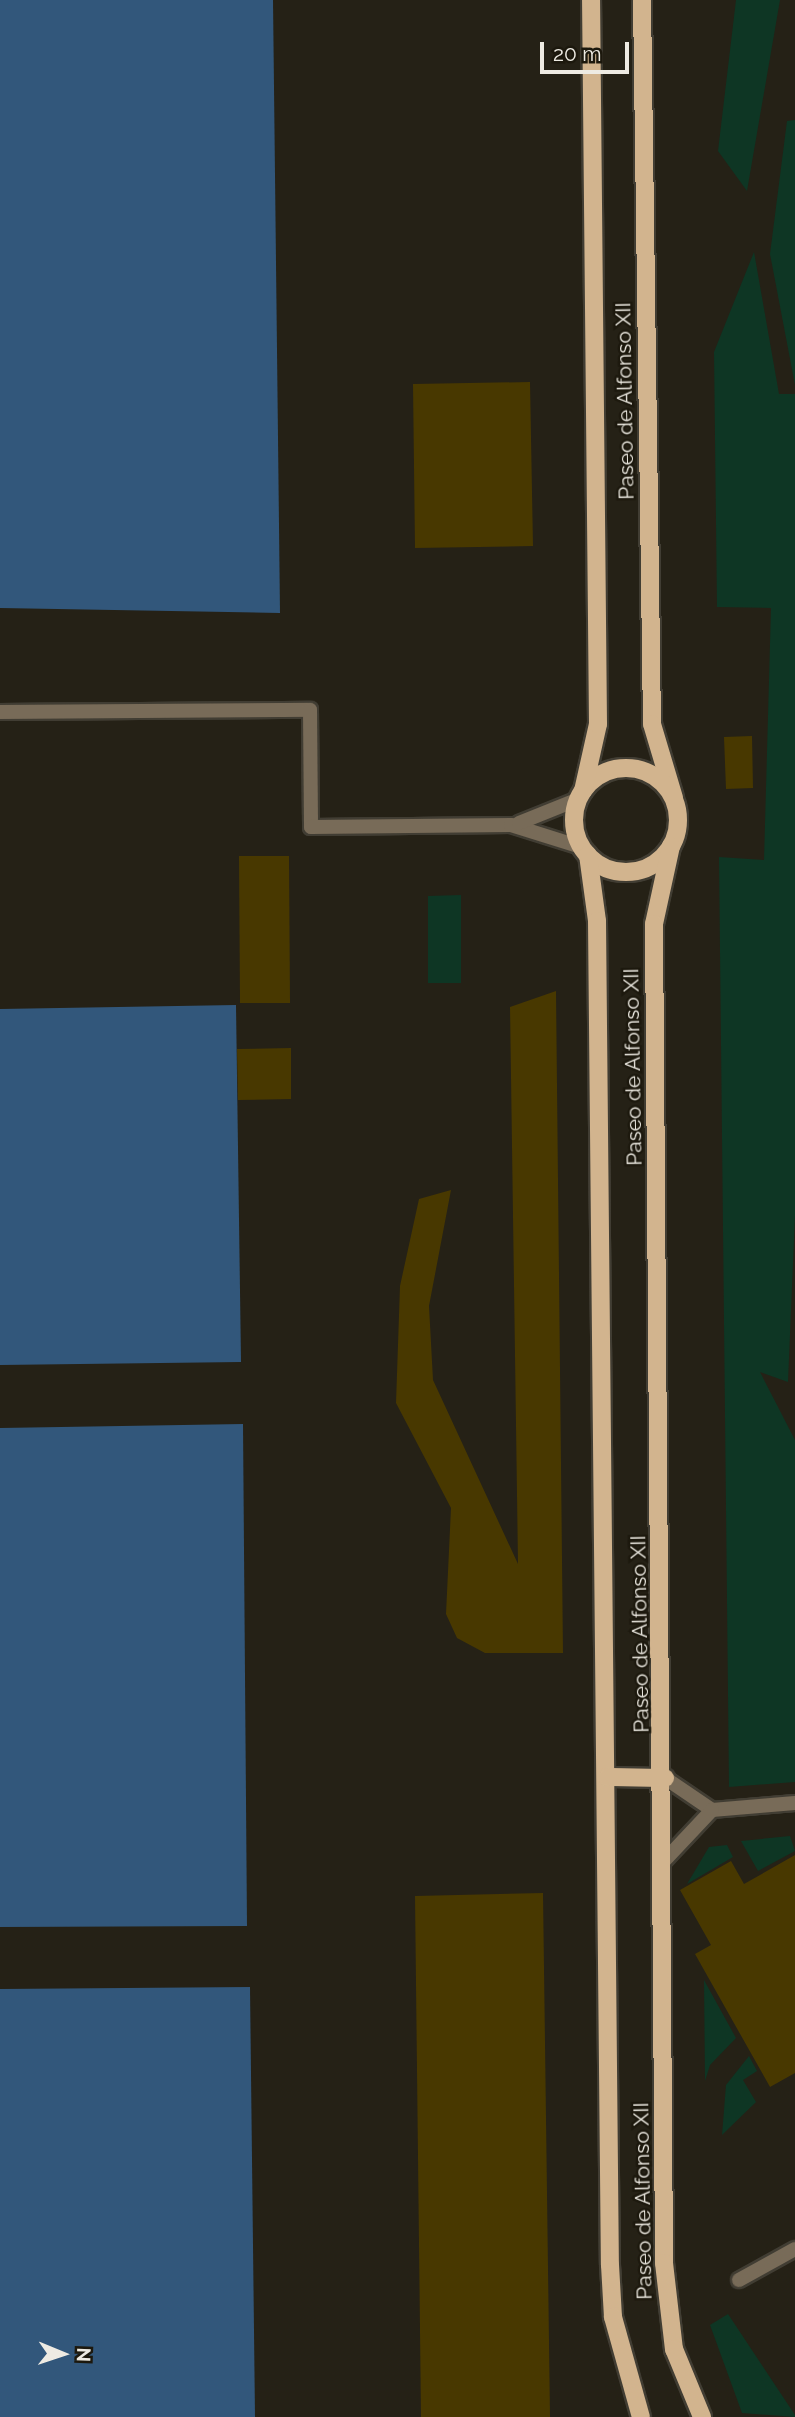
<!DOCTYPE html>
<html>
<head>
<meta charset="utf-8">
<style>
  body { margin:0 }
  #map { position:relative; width:795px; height:2417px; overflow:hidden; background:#252116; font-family:Raleway,sans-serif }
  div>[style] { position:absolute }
  .green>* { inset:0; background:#0e3624 }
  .water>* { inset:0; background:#32577b }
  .building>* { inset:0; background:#483800 }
  .roads { filter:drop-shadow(2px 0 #413d33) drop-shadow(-2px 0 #413d33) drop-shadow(0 2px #413d33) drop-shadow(0 -2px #413d33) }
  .minor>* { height:14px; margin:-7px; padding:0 7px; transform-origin:7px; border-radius:7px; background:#786b58 }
  .tertiary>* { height:14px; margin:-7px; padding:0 7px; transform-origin:7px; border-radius:7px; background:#786b58 }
  .primary>* { height:18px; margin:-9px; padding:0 9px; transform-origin:9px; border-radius:9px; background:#d2b48e }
  .primary>.ring { margin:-9px; padding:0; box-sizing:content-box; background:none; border:18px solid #d2b48e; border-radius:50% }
  span { translate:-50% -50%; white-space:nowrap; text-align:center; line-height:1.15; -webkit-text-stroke:5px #1c180d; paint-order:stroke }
  .street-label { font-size:21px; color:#eeebe3 }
  .north { position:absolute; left:28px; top:2319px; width:70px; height:70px; -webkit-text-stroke:5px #1c180d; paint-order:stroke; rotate:92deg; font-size:19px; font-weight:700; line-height:28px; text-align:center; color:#eeebe3 }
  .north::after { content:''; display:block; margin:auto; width:24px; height:32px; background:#eeebe3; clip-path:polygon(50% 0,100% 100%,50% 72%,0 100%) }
  .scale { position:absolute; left:540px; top:42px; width:89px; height:32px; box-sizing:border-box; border:4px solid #eeebe3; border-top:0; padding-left:9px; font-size:21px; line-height:24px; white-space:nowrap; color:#eeebe3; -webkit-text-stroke:5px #1c180d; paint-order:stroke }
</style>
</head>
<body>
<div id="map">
  <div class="green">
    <div style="clip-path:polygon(736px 0,780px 0,747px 191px,718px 151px)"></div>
    <div style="clip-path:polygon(795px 120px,795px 385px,770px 254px,787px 121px)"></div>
    <div style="clip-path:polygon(754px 252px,779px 394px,795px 394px,795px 1215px,788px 1382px,760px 1372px,795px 1440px,795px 1782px,729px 1787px,719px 857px,764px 860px,771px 608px,717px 607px,714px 352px)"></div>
    <div style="clip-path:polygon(461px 895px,461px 983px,428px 983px,428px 896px)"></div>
    <div style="clip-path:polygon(790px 1836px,795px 1851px,758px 1871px,741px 1841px)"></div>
    <div style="clip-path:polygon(727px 1845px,733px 1857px,687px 1884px,709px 1847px)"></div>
    <div style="clip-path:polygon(704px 1980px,736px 2038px,710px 2065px,705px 2081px)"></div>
    <div style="clip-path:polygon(749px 2056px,757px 2071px,743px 2080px,756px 2102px,722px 2135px,726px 2085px)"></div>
    <div style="clip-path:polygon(728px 2314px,795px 2415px,795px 2417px,742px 2413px,710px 2325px)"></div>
  </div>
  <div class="water">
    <div style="clip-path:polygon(0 0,273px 0,280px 613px,0 608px)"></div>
    <div style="clip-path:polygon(236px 1005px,241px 1362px,0 1365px,0 1009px)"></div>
    <div style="clip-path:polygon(243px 1424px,247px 1926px,0 1927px,0 1428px)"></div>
    <div style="clip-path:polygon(250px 1987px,255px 2417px,0 2417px,0 1989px)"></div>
  </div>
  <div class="building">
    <div style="clip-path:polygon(530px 382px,533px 546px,415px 548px,413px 384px)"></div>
    <div style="clip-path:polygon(752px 736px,753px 788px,726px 789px,724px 737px)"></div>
    <div style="clip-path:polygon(239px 856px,289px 856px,290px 1003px,240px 1003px)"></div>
    <div style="clip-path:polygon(556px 991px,563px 1653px,485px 1653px,457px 1638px,446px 1614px,451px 1508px,396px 1403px,400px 1286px,419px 1199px,451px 1190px,429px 1306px,433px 1380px,518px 1564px,510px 1007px)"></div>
    <div style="clip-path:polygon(291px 1048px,291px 1099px,238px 1100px,237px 1049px)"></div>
    <div style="clip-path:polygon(795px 1855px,795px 2073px,770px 2087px,695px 1954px,711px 1945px,680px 1890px,731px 1861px,744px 1884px)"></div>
    <div style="clip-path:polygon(543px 1893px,550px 2417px,421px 2417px,415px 1896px)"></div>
  </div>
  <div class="roads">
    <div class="minor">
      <div style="left:0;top:712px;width:310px;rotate:-0.4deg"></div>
      <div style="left:310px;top:710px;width:117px;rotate:89.5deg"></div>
      <div style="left:311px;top:827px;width:200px;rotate:-0.6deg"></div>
      <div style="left:511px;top:825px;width:73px;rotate:17.4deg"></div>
      <div style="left:519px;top:823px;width:65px;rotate:-21.8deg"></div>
      <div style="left:739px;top:2280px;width:64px;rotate:-29deg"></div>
    </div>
    <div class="tertiary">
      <div style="left:665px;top:1778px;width:57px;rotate:34.2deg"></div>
      <div style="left:712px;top:1810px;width:83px;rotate:-4.8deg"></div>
      <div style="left:664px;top:1861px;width:70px;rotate:-46.7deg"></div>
    </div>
    <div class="primary">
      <div style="left:642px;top:0;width:724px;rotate:89.21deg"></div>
      <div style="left:652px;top:724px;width:77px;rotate:73.4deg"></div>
      <div class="ring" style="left:574px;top:768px;width:86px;height:86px"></div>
      <div style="left:583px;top:791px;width:69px;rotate:-77.4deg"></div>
      <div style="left:598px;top:724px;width:724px;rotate:-90.55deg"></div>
      <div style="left:671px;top:846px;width:80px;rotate:102.3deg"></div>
      <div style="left:654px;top:924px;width:1339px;rotate:89.57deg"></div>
      <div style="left:664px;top:2263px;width:87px;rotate:83.4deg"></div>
      <div style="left:674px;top:2349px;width:74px;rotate:67.6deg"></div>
      <div style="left:588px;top:855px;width:67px;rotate:82.2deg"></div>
      <div style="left:597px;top:921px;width:1344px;rotate:89.45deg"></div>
      <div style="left:610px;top:2265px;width:52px;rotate:86.7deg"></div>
      <div style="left:613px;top:2317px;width:104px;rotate:74.4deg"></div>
      <div style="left:608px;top:1777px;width:57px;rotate:1deg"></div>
    </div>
  </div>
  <div class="street-label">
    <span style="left:625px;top:401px;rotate:-91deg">Paseo de Alfonso XII</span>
    <span style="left:633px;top:1067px;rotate:-91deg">Paseo de Alfonso XII</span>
    <span style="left:640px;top:1634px;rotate:-91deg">Paseo de Alfonso XII</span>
    <span style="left:643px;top:2201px;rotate:-91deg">Paseo de Alfonso XII</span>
  </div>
  <div class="north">N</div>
  <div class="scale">20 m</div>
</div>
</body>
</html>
